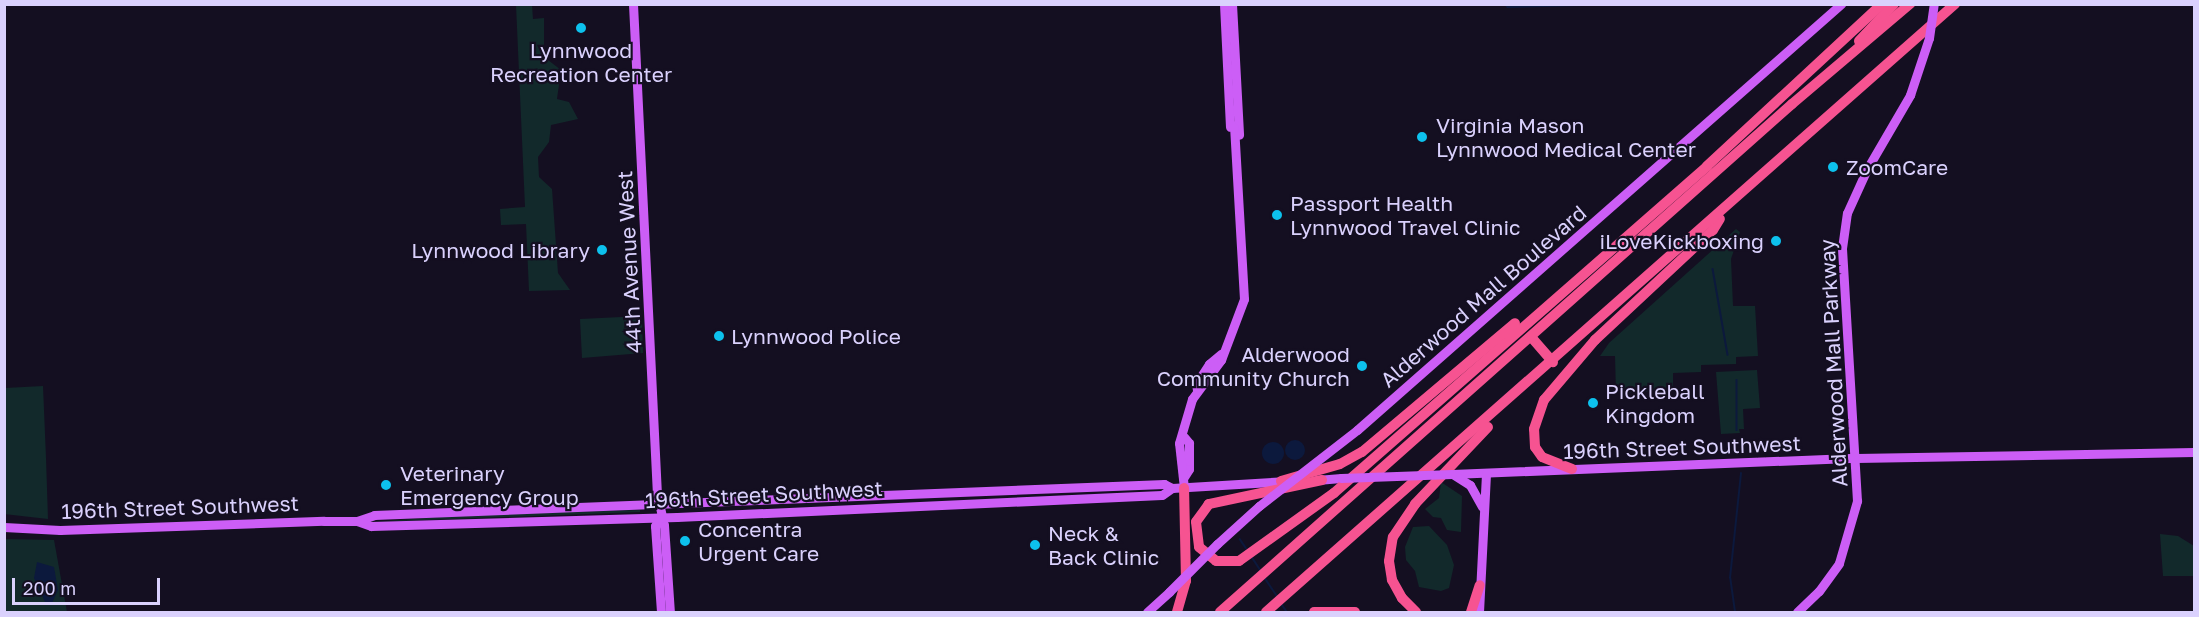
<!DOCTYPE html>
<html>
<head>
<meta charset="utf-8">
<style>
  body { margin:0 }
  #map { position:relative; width:2199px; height:617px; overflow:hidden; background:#140f21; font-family:"Golos Text",sans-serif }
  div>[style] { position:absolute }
  .green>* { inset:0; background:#12292b }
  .water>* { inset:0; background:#0c193d }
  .round { border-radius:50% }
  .stream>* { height:1.5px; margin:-0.75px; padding:0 0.75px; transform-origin:0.75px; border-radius:0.75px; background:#0c193d }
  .major>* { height:9px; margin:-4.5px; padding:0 4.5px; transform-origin:4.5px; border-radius:4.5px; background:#cc5ef6 }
  .highway>* { height:10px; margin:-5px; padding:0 5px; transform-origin:5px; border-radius:5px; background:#f65391 }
  .major-bridge>* { height:9px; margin:-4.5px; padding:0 4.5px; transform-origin:4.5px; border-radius:4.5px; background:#cc5ef6 }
  .dots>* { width:16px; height:16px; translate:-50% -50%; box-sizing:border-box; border:3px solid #140f21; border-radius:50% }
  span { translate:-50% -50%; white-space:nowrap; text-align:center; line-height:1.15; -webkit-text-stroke:4.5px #140f21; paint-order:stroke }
  .poi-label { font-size:21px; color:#dad1fd }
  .left { translate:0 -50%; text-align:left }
  .right { translate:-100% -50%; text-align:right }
  .street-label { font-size:21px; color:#dad1fd }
  .frame { position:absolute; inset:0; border:6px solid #dad1fd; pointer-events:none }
  .scale { position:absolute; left:12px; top:578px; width:148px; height:27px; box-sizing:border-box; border:3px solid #dad1fd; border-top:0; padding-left:8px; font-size:18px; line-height:21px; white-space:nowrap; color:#dad1fd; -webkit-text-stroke:4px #140f21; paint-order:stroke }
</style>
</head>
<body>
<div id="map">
  <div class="green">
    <div style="clip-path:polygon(516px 5px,532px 5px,533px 19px,544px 18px,544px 48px,548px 60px,561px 70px,557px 99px,569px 102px,578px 119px,551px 125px,549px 142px,538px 157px,539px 177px,552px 189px,558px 273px,570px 290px,529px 291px,526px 224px,501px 225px,500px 209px,525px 207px)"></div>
    <div style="clip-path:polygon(1736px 229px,1740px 232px,1731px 259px,1733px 306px,1755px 306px,1758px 356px,1736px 357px,1736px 364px,1701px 365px,1701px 372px,1673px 373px,1673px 391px,1616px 393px,1615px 356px,1600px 356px,1609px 343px)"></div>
    <div style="clip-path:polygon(642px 316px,643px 353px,582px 358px,580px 319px)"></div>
    <div style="clip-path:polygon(1757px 370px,1760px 408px,1743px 409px,1744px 429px,1739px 429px,1740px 433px,1721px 434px,1716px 372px)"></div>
    <div style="clip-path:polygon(43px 386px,46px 458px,48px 519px,4px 514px,5px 388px)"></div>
    <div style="clip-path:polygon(1441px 482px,1462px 496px,1461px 532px,1447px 530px,1441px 518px,1433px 517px,1425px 509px,1439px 498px)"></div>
    <div style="clip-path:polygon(640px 510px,640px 512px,373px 522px,468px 515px)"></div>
    <div style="clip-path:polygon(1429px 526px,1447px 545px,1454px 565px,1449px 588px,1441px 591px,1419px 587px,1415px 571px,1406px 560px,1405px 547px,1413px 527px)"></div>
    <div style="clip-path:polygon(2160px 534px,2178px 536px,2194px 546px,2194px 576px,2163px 576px)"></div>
    <div style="clip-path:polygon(4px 539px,54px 540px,67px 612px,5px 612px)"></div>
  </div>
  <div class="water">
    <div style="clip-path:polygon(1504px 4px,1625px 4px,1625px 5px,1507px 8px)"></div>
    <div class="round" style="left:1285px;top:440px;width:20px;height:20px"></div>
    <div class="round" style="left:1262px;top:442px;width:22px;height:22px"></div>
    <div style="clip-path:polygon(37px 562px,54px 567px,58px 590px,52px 603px,45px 602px,34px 578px)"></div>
  </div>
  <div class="stream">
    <div style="left:1713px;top:269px;width:87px;rotate:80.1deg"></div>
    <div style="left:1737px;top:380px;width:50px;rotate:90deg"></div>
    <div style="left:1240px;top:539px;width:11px;rotate:56deg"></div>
    <div style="left:1252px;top:557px;width:17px;rotate:57deg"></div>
    <div style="left:1265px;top:578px;width:22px;rotate:56deg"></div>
    <div style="left:1281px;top:603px;width:11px;rotate:56deg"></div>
    <div style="left:1735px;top:612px;width:34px;rotate:-98deg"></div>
    <div style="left:1730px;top:578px;width:105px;rotate:-84deg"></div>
  </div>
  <div class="major">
    <div style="left:633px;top:4px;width:490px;rotate:87.2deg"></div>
    <div style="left:657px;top:493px;width:33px;rotate:78deg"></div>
    <div style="left:664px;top:525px;width:87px;rotate:86.1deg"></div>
    <div style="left:1224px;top:4px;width:123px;rotate:87.2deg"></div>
    <div style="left:1232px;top:4px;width:131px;rotate:86.9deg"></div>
    <div style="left:1197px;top:390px;width:6px;rotate:-99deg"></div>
    <div style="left:1196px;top:384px;width:24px;rotate:-57deg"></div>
    <div style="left:1209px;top:364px;width:16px;rotate:-40deg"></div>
    <div style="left:1357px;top:430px;width:645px;rotate:-41.35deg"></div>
    <div style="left:1184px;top:437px;width:8px;rotate:50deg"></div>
    <div style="left:1189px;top:443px;width:26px;rotate:90deg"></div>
    <div style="left:1189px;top:469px;width:9px;rotate:122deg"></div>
    <div style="left:1452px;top:474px;width:404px;rotate:-2.3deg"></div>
    <div style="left:1856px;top:458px;width:338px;rotate:-1deg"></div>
    <div style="left:1454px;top:475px;width:19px;rotate:32deg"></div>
    <div style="left:1470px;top:485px;width:25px;rotate:61deg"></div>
    <div style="left:1317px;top:480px;width:24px;rotate:-5deg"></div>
    <div style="left:1184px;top:488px;width:45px;rotate:-96.3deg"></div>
    <div style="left:1179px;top:443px;width:46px;rotate:-73.5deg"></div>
    <div style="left:1192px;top:399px;width:49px;rotate:-53.4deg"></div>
    <div style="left:1221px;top:360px;width:65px;rotate:-69.3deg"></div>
    <div style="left:1244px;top:299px;width:171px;rotate:-93.3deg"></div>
    <div style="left:1234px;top:128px;width:6px;rotate:-129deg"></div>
    <div style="left:659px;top:517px;width:10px;rotate:114deg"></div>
    <div style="left:655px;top:526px;width:86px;rotate:86deg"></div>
    <div style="left:357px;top:521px;width:18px;rotate:-19deg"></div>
    <div style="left:374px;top:515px;width:791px;rotate:-2.25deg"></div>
    <div style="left:1164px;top:484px;width:9px;rotate:27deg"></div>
    <div style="left:1172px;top:488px;width:116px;rotate:-3.5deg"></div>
    <div style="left:4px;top:527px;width:56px;rotate:3.1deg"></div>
    <div style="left:60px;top:530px;width:264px;rotate:-2deg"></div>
    <div style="left:324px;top:521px;width:33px"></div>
    <div style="left:357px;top:521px;width:15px;rotate:20deg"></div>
    <div style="left:371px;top:526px;width:306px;rotate:-1.7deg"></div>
    <div style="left:677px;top:517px;width:485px;rotate:-2.6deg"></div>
    <div style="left:1162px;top:495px;width:12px;rotate:-35deg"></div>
    <div style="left:1217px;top:544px;width:57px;rotate:-42.1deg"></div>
    <div style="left:1147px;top:612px;width:30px;rotate:-42deg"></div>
    <div style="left:1479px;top:612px;width:139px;rotate:-87.1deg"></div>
    <div style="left:1797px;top:612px;width:30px;rotate:-44deg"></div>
    <div style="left:1819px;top:591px;width:34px;rotate:-54deg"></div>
    <div style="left:1839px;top:563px;width:65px;rotate:-73.8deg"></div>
    <div style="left:1857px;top:501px;width:253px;rotate:-93.4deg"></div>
    <div style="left:1842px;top:248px;width:35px;rotate:-82deg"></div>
    <div style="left:1847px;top:213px;width:48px;rotate:-65.6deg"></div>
    <div style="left:1867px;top:169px;width:86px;rotate:-59.8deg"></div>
    <div style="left:1910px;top:95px;width:60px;rotate:-71.6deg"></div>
  </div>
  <div class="highway">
    <div style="left:1859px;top:41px;width:51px;rotate:-46.6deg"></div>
    <div style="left:1532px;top:338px;width:32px;rotate:49deg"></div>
    <div style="left:1572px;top:469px;width:32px;rotate:-158deg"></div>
    <div style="left:1542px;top:457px;width:12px;rotate:-125deg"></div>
    <div style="left:1535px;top:447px;width:18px;rotate:-93deg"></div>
    <div style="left:1534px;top:429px;width:31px;rotate:-71deg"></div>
    <div style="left:1544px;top:400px;width:79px;rotate:-49.6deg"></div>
    <div style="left:1595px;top:340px;width:161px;rotate:-43deg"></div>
    <div style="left:1713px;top:230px;width:13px;rotate:-58deg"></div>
    <div style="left:1322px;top:480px;width:116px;rotate:168deg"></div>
    <div style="left:1209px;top:504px;width:22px;rotate:126deg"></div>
    <div style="left:1196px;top:522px;width:25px;rotate:83deg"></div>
    <div style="left:1199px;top:547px;width:22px;rotate:39deg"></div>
    <div style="left:1216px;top:561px;width:23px"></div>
    <div style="left:1239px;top:561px;width:117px;rotate:-35.6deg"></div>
    <div style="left:1334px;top:493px;width:496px;rotate:-41.2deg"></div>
    <div style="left:1707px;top:166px;width:238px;rotate:-42.8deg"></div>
    <div style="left:1281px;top:481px;width:61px;rotate:-16.1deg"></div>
    <div style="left:1340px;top:464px;width:25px;rotate:-29deg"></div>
    <div style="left:1362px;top:452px;width:200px;rotate:-40.1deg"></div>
    <div style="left:1177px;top:612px;width:32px;rotate:-74deg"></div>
    <div style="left:1186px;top:581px;width:93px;rotate:-91.2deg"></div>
    <div style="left:1220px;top:612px;width:765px;rotate:-41.61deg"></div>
    <div style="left:1792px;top:104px;width:155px;rotate:-40.3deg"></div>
    <div style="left:1266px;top:612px;width:919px;rotate:-41.43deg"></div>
    <div style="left:1314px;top:612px;width:41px"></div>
    <div style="left:1416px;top:612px;width:20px;rotate:-135deg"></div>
    <div style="left:1402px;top:598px;width:21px;rotate:-119deg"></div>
    <div style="left:1392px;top:580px;width:19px;rotate:-99deg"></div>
    <div style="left:1389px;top:561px;width:24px;rotate:-81deg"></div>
    <div style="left:1393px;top:537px;width:40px;rotate:-56deg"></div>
    <div style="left:1415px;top:504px;width:106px;rotate:-46.5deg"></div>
    <div style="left:1471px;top:612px;width:28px;rotate:-72deg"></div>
  </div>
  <div class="major-bridge">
    <div style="left:1929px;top:38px;width:34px;rotate:-82deg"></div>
    <div style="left:1341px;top:478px;width:111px;rotate:-2.1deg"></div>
    <div style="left:1259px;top:506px;width:124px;rotate:-37.8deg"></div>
    <div style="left:1169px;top:592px;width:68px;rotate:-45deg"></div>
  </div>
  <div class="dots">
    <div style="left:581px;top:28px;background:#0dc1ed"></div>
    <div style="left:1422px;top:137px;background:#0dc1ed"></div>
    <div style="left:1833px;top:167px;background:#0dc1ed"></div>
    <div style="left:1277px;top:215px;background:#0dc1ed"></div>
    <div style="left:1776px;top:241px;background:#0dc1ed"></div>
    <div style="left:602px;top:250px;background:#0dc1ed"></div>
    <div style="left:719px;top:336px;background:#0dc1ed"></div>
    <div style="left:1362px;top:366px;background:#0dc1ed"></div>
    <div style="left:1593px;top:403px;background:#0dc1ed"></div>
    <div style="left:386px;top:485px;background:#0dc1ed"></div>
    <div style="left:685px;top:541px;background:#0dc1ed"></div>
    <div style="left:1035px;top:545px;background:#0dc1ed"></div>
  </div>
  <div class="poi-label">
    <span style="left:581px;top:62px">Lynnwood<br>Recreation Center</span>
    <span class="left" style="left:1436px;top:137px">Virginia Mason<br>Lynnwood Medical Center</span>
    <span class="left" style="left:1846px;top:167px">ZoomCare</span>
    <span class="left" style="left:1290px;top:215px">Passport Health<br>Lynnwood Travel Clinic</span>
    <span class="right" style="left:1764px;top:241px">iLoveKickboxing</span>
    <span class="right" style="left:590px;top:250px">Lynnwood Library</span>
    <span class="left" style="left:731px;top:336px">Lynnwood Police</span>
    <span class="right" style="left:1350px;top:366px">Alderwood<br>Community Church</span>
    <span class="left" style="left:1605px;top:403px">Pickleball<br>Kingdom</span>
    <span class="left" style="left:400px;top:485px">Veterinary<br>Emergency Group</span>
    <span class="left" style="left:698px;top:541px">Concentra<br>Urgent Care</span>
    <span class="left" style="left:1048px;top:545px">Neck &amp;<br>Back Clinic</span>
  </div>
  <div class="street-label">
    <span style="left:629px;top:262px;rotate:-93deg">44th Avenue West</span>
    <span style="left:1483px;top:296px;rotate:-41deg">Alderwood Mall Boulevard</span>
    <span style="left:1833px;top:363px;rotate:-93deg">Alderwood Mall Parkway</span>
    <span style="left:1682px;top:447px;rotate:-2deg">196th Street Southwest</span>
    <span style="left:764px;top:494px;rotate:-3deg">196th Street Southwest</span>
    <span style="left:180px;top:507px;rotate:-2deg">196th Street Southwest</span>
  </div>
  <div class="frame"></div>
  <div class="scale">200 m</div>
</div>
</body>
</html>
